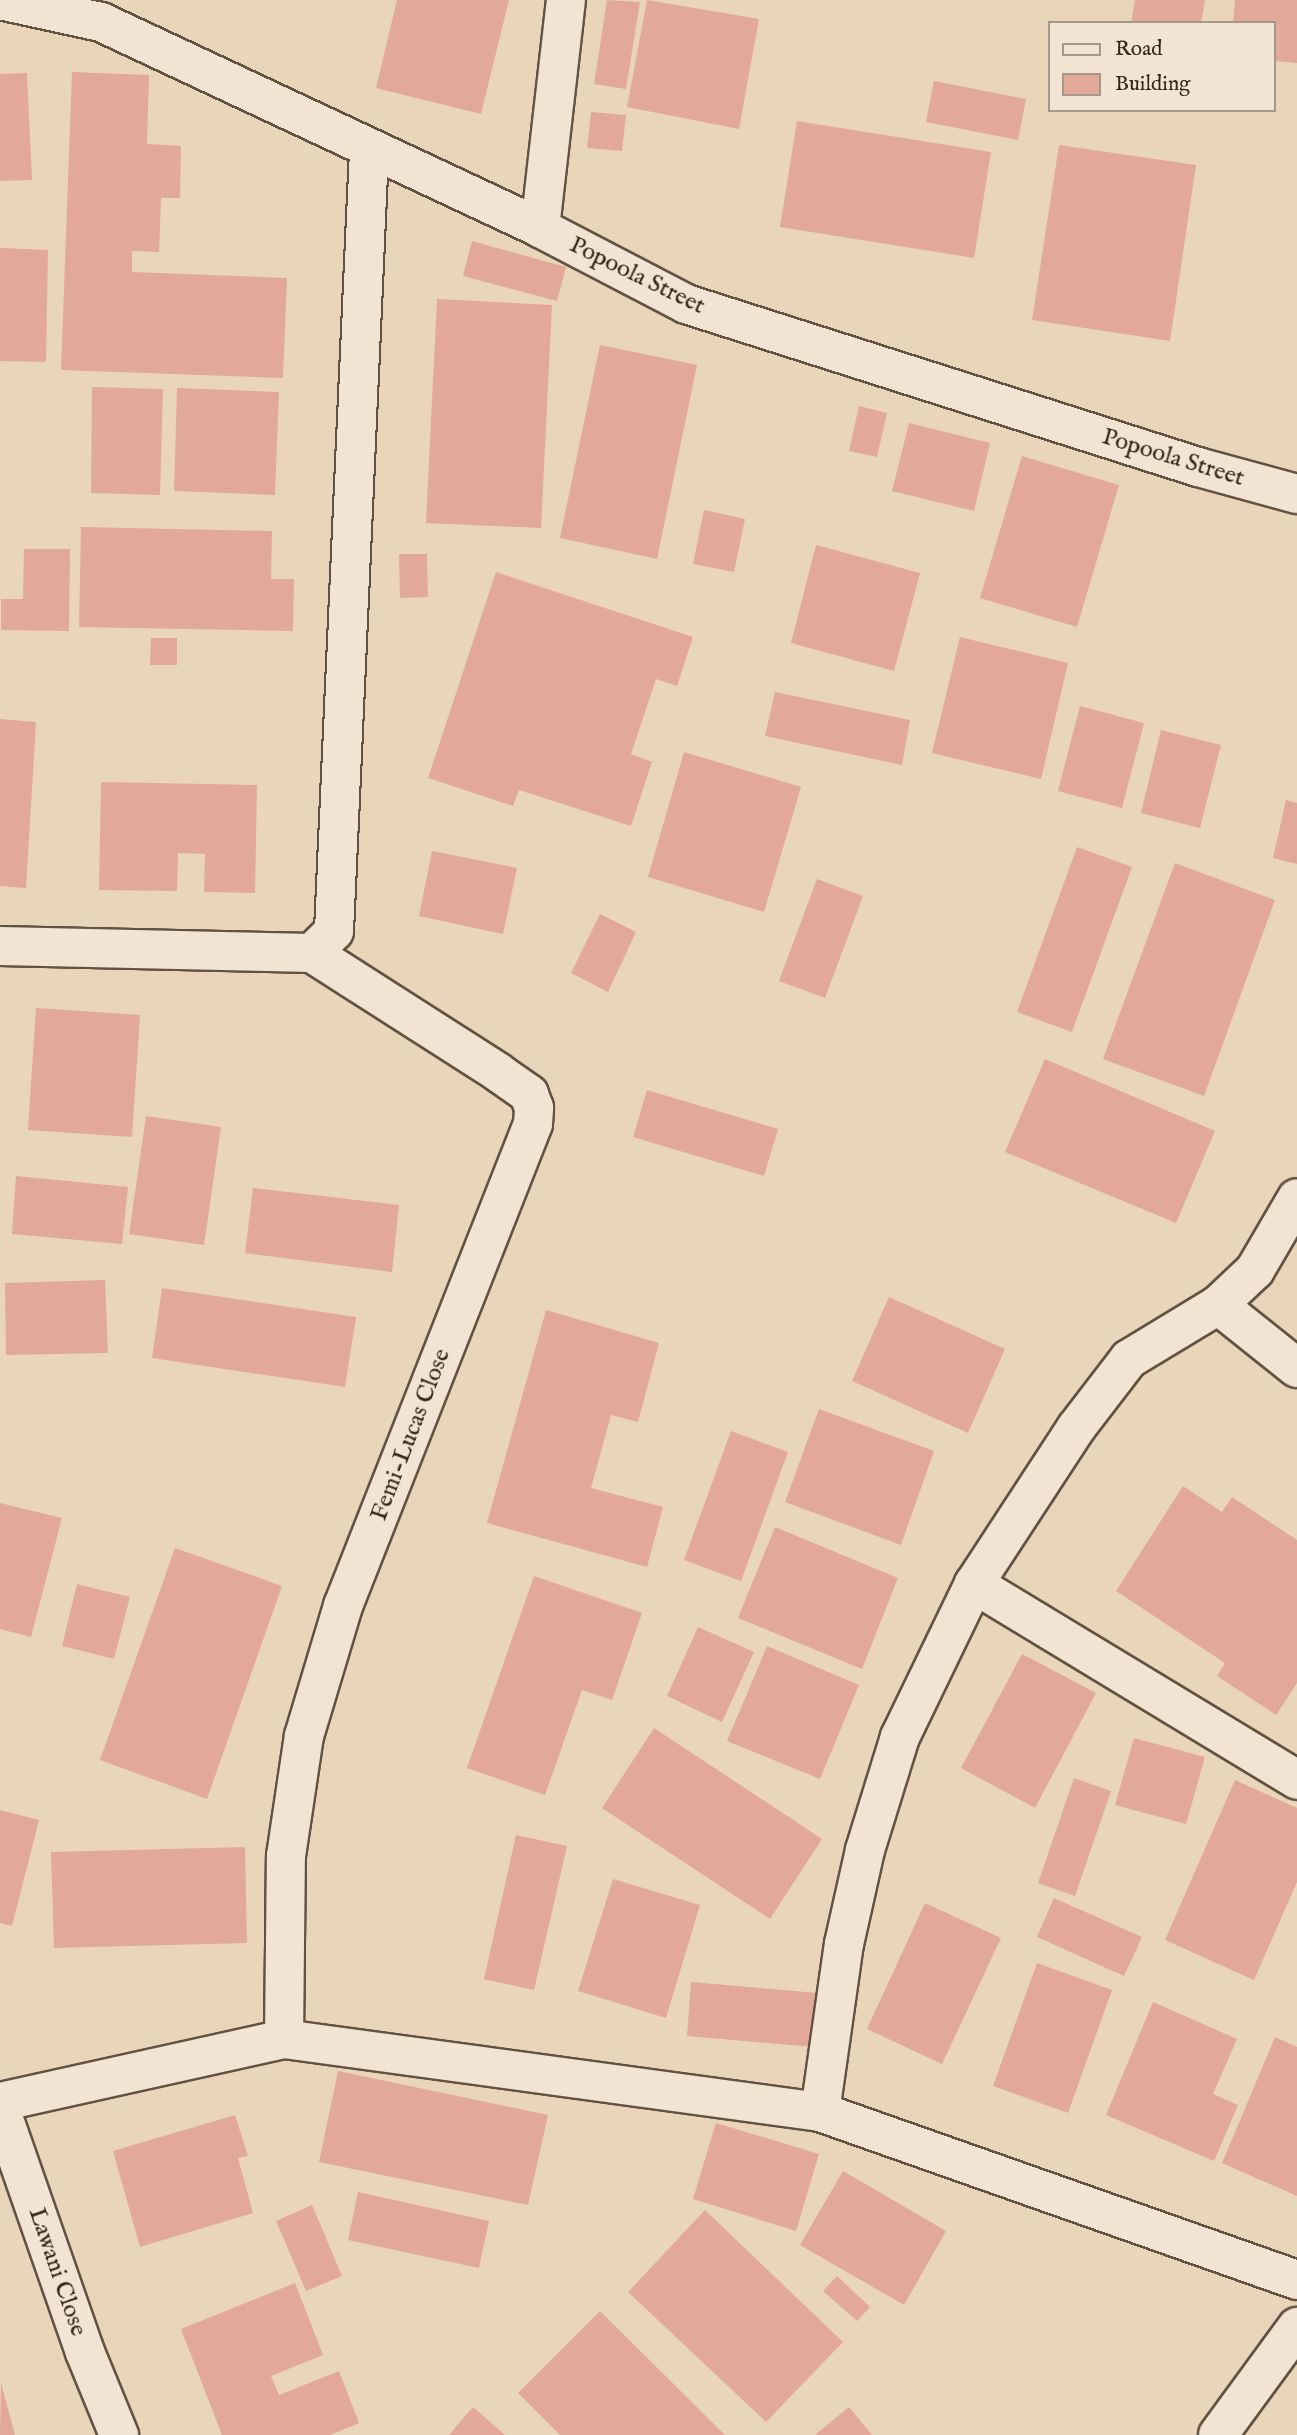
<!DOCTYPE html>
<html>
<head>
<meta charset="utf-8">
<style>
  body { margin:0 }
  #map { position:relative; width:1297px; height:2435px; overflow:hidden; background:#e9d5b9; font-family:"IM FELL English",serif }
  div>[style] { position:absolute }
  .building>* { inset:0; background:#e2a998 }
  .roads { filter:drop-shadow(2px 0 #625241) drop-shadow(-2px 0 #625241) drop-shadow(0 2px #625241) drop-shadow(0 -2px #625241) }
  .minor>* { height:38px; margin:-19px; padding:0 19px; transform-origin:19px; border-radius:19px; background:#f1e4d2 }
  span { translate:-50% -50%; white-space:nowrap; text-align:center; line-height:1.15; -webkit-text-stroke:5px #f1e4d2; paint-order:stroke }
  .street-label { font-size:24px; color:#352619 }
  .legend { position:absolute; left:1048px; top:21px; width:228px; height:91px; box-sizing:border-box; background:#f1e4d2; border:2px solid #a69888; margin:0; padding:9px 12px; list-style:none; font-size:21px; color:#352619 }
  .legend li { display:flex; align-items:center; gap:14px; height:35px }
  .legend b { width:35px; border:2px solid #a69888 }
</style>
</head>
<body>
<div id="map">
  <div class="building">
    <div style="clip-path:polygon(397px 0,509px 0,481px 114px,376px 88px)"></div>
    <div style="clip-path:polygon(607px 0,640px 2px,626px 89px,594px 84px)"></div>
    <div style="clip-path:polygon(647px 0,759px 19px,739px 129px,627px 107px)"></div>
    <div style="clip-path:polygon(1135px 0,1205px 0,1201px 23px,1131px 23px)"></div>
    <div style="clip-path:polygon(1235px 0,1297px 0,1297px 63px,1274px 61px,1274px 23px,1233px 23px)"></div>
    <div style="clip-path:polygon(72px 72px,149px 75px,147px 144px,181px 146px,180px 198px,161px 198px,159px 252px,132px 251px,132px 272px,287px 278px,283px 378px,61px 370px)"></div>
    <div style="clip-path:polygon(27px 73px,32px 180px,0 181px,0 74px)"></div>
    <div style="clip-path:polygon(934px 81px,1026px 99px,1018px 140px,926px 122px)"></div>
    <div style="clip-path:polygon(591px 112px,626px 115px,622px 151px,587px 148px)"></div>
    <div style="clip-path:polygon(797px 121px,991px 152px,974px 258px,780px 227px)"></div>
    <div style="clip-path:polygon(1059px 145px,1196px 165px,1170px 341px,1032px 320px)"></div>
    <div style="clip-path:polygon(472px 241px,566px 267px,557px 301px,463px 276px)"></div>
    <div style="clip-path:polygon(0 248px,48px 250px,46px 362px,0 361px)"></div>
    <div style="clip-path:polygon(437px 299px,552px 305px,541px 528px,426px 523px)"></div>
    <div style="clip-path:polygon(600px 345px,697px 365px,657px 559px,560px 538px)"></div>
    <div style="clip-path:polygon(92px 387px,163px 389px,160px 495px,91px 493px)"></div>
    <div style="clip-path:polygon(177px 388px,279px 392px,275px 495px,174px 491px)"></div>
    <div style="clip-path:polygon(859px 406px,887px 413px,877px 457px,849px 451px)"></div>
    <div style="clip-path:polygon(909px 423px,990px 443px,974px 511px,892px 491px)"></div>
    <div style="clip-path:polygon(1022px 456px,1119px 485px,1077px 627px,980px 598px)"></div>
    <div style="clip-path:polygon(704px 510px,745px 519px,734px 572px,693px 564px)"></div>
    <div style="clip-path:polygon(81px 527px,272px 531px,271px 579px,294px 579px,293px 631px,79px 627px)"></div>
    <div style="clip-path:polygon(816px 545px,920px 573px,894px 671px,791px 643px)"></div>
    <div style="clip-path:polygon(24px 549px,70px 549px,69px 631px,1px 630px,1px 599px,23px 599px)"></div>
    <div style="clip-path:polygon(399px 554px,427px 554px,428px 597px,400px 598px)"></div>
    <div style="clip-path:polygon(496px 572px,693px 637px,677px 686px,656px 679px,631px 754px,652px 762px,631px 826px,519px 790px,513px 806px,428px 778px)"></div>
    <div style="clip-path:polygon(960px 637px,1068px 663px,1041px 779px,932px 753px)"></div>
    <div style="clip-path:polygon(151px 638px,177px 638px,177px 665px,150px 665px)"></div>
    <div style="clip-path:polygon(775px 692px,910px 720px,902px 765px,765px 736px)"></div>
    <div style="clip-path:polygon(1080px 706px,1144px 723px,1122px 808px,1058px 791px)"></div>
    <div style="clip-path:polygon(0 719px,36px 722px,26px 888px,0 886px)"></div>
    <div style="clip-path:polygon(1161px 730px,1221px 745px,1200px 828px,1141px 813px)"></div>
    <div style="clip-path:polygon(684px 752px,801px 787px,764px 912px,648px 877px)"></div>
    <div style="clip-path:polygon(101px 782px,257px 785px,255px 893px,204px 892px,205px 854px,178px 853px,177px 891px,99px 890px)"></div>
    <div style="clip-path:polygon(1286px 800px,1297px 803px,1297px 864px,1273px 858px)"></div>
    <div style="clip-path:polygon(1077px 847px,1132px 867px,1072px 1032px,1017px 1012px)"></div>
    <div style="clip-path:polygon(432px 851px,517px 868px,503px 934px,419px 916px)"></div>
    <div style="clip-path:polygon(1175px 863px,1275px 900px,1204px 1096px,1103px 1059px)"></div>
    <div style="clip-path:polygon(817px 879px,863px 896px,825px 998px,779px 981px)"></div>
    <div style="clip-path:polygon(600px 914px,636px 932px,608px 992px,571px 973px)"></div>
    <div style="clip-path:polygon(36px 1008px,140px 1015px,132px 1137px,28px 1130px)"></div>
    <div style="clip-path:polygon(1045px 1059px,1215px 1131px,1176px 1223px,1005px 1152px)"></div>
    <div style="clip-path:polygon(647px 1090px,778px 1129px,764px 1176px,633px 1137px)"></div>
    <div style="clip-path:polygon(146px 1116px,221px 1127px,204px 1245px,129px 1234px)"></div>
    <div style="clip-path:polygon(16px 1176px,128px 1187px,122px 1244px,12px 1234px)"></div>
    <div style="clip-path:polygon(253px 1188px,399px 1205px,392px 1272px,245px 1253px)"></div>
    <div style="clip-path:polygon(105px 1280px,108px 1353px,6px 1355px,5px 1283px)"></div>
    <div style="clip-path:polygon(162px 1288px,356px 1317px,345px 1387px,152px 1358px)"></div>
    <div style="clip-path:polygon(889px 1297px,1005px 1349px,968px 1433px,852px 1381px)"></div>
    <div style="clip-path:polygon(546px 1310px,659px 1343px,638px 1422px,611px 1415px,591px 1488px,663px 1507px,647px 1567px,487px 1523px)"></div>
    <div style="clip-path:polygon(819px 1409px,934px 1451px,901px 1545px,785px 1502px)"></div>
    <div style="clip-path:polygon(731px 1431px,788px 1452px,741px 1581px,684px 1560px)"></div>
    <div style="clip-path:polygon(1183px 1486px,1222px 1512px,1232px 1497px,1297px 1540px,1297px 1683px,1276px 1715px,1217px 1676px,1225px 1663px,1116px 1591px)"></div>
    <div style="clip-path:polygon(0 1503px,62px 1518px,31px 1637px,0 1629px)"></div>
    <div style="clip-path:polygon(775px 1527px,898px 1578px,862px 1669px,738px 1618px)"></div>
    <div style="clip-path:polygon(175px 1548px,282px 1586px,207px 1799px,100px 1760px)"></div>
    <div style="clip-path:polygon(534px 1576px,642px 1613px,612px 1700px,582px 1690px,545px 1795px,467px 1768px)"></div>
    <div style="clip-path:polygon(77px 1584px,130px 1597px,114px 1659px,62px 1646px)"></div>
    <div style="clip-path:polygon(698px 1627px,754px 1652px,722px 1722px,667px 1696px)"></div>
    <div style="clip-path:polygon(767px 1646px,859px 1685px,820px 1779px,727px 1741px)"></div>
    <div style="clip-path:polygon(1022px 1654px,1096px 1693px,1035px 1808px,961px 1768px)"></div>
    <div style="clip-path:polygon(654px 1728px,822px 1839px,770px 1919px,602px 1808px)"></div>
    <div style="clip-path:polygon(1134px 1738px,1205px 1757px,1186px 1824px,1115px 1805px)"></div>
    <div style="clip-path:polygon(1074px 1778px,1111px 1791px,1075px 1896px,1038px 1883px)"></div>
    <div style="clip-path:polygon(1235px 1780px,1297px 1808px,1297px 1882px,1254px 1980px,1165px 1940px)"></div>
    <div style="clip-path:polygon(0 1810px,39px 1820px,12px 1926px,0 1923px)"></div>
    <div style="clip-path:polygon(516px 1835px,567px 1846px,534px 1990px,484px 1979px)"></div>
    <div style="clip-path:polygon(245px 1847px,247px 1943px,54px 1948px,51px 1852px)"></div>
    <div style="clip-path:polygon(613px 1879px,700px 1905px,666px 2018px,578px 1991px)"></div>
    <div style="clip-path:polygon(1054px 1898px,1142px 1937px,1124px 1976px,1037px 1937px)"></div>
    <div style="clip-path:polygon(925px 1903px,1001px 1938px,942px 2064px,867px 2029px)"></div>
    <div style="clip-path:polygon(1037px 1963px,1112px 1990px,1068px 2113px,993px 2086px)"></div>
    <div style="clip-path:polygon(691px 1982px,818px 1993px,813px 2047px,687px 2036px)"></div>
    <div style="clip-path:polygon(1153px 2002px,1237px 2039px,1213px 2094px,1238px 2105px,1214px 2161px,1106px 2115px)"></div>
    <div style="clip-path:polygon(1275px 2037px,1297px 2047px,1297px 2196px,1222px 2163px)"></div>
    <div style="clip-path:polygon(338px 2071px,548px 2115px,528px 2205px,319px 2162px)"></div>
    <div style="clip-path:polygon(235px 2115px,248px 2156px,238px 2158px,253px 2213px,140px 2247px,113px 2151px)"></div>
    <div style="clip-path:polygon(716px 2123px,819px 2154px,796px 2231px,693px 2199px)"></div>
    <div style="clip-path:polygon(843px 2171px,946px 2231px,904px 2305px,800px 2245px)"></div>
    <div style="clip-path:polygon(358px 2192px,489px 2221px,479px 2268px,348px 2240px)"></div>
    <div style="clip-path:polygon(312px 2205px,342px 2276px,306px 2291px,276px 2221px)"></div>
    <div style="clip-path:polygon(705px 2210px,843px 2342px,766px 2422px,628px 2292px)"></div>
    <div style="clip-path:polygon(837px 2276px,870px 2307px,857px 2321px,823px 2291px)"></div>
    <div style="clip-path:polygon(295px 2283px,323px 2355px,271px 2376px,279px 2395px,339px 2371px,359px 2423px,330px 2435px,222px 2435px,181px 2329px)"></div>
    <div style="clip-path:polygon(600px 2311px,725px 2435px,560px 2435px,518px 2393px)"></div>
    <div style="clip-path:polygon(1px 2383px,15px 2435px,0 2435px)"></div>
    <div style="clip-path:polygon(473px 2407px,505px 2435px,449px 2435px)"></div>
    <div style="clip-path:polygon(849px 2407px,872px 2435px,815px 2435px)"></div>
  </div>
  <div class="roads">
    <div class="minor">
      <div style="left:0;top:0;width:103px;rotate:12.3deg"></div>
      <div style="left:101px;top:22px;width:485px;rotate:25.1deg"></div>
      <div style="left:540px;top:228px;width:165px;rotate:27.5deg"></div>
      <div style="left:686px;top:304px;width:537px;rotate:17.66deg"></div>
      <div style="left:1198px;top:467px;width:103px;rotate:15.3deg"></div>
      <div style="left:540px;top:228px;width:229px;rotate:-83.5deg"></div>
      <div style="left:0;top:946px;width:312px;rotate:1.3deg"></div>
      <div style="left:312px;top:953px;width:31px;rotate:-45deg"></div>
      <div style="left:334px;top:931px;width:782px;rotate:-87.43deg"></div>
      <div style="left:1218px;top:1305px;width:101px;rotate:38.6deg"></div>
      <div style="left:974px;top:1584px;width:378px;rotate:31.2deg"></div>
      <div style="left:284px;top:2039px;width:183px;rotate:-89.4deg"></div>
      <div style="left:286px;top:1856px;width:121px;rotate:-81.5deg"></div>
      <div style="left:304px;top:1736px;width:136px;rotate:-73.3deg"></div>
      <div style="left:343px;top:1606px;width:518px;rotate:-68.49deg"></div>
      <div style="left:533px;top:1124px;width:16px;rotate:-86deg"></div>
      <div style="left:534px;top:1108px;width:15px;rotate:-110deg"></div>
      <div style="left:529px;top:1094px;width:38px;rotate:-145deg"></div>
      <div style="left:498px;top:1072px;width:221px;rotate:-147.4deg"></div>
      <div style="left:0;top:2102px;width:291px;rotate:-12.5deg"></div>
      <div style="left:284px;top:2039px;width:541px;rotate:7.76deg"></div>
      <div style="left:820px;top:2112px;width:506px;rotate:19.4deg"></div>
      <div style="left:0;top:2108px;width:258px;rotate:70.8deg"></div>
      <div style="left:85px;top:2352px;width:90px;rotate:67.7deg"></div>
      <div style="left:820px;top:2112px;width:170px;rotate:-81.9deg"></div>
      <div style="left:844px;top:1944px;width:96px;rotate:-77.4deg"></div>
      <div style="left:865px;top:1850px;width:118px;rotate:-72.8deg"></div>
      <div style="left:900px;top:1737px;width:170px;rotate:-64.2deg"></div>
      <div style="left:974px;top:1584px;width:186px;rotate:-56.8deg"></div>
      <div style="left:1076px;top:1428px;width:87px;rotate:-52.5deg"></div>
      <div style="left:1129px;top:1359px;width:104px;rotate:-31.2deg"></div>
      <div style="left:1218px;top:1305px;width:51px;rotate:-43.4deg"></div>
      <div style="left:1255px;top:1270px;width:83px;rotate:-59.7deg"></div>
      <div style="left:1218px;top:2435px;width:134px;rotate:-53.8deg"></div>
    </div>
  </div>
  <div class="street-label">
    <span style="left:637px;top:276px;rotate:26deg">Popoola Street</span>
    <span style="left:1173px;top:458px;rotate:17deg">Popoola Street</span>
    <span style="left:411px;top:1435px;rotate:-69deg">Femi-Lucas Close</span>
    <span style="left:57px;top:2272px;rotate:71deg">Lawani Close</span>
  </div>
  <ul class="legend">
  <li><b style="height:9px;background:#f1e4d2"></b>Road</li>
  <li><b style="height:19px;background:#e2a998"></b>Building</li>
  </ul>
</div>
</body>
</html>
